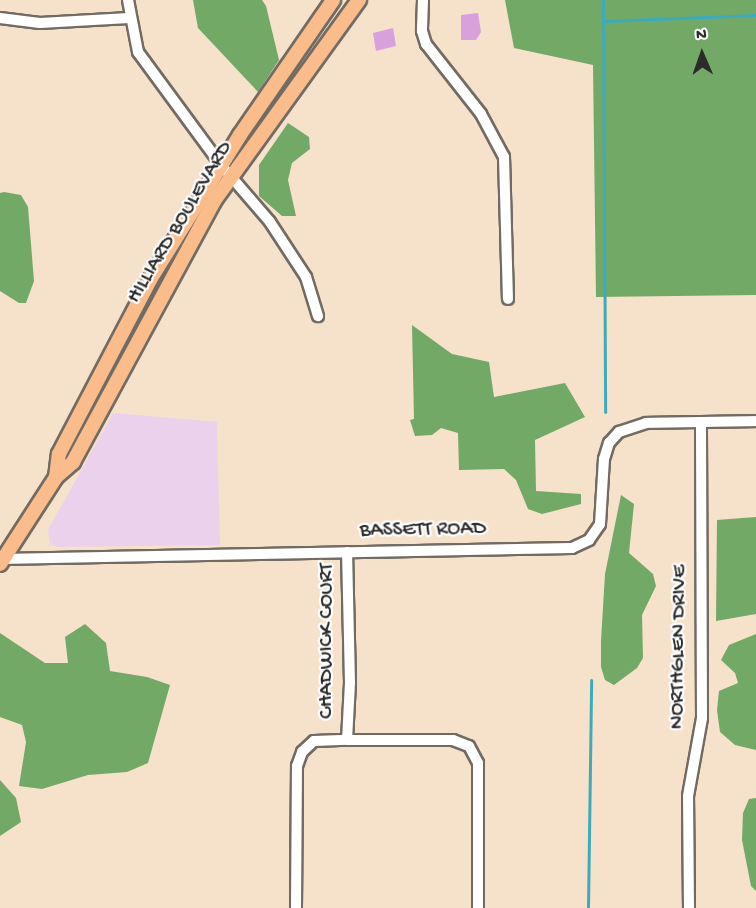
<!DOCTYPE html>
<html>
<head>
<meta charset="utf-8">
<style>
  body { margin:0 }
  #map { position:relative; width:756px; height:908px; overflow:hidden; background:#f6e1ca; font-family:"Gochi Hand",sans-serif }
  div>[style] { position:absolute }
  .built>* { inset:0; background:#ebd1ec }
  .forest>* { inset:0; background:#72a966 }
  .stream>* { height:3px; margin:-1.5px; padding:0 1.5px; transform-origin:1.5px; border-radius:1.5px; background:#3eabbc }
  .building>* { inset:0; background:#d9a1dc }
  .roads { filter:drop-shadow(2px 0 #726b63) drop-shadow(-2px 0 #726b63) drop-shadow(0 2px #726b63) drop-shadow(0 -2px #726b63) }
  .minor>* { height:10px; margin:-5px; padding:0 5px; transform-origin:5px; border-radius:5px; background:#fff }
  .major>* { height:14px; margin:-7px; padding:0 7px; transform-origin:7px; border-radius:7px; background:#f9bc8a }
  span { translate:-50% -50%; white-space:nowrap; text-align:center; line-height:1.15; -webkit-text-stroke:4.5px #fff; paint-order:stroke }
  .street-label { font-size:21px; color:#2b2b2b }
  .north { position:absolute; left:672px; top:24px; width:60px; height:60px; -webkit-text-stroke:4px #fff; paint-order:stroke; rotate:358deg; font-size:16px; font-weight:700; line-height:24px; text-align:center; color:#2b2b2b }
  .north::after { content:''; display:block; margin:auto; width:21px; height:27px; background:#2b2b2b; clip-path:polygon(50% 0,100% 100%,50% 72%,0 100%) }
</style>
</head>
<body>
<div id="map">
  <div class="built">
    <div style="clip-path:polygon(113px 413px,217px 422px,220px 545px,58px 547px,50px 544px,48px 530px)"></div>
  </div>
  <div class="forest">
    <div style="clip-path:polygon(193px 0,262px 0,266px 6px,279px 60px,258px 92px,198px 28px)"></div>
    <div style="clip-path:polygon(505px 0,756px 0,756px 295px,596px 297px,593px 65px,514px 48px)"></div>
    <div style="clip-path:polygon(288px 123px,309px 137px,310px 149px,292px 163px,288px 180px,296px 216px,282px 216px,259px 196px,259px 165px)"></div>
    <div style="clip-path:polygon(4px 192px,21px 195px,28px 207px,34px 281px,26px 303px,19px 303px,0 291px,0 193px)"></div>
    <div style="clip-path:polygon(412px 325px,452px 354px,489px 362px,494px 397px,565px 383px,585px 417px,535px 440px,536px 491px,581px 494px,581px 504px,542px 514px,528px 509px,516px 480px,504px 469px,459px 470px,458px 433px,441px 428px,432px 435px,415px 436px,410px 420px,414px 419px)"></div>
    <div style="clip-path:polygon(621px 495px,634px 504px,629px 553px,653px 574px,656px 586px,642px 615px,643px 658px,637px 668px,614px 685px,605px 680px,601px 667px,601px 641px,605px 574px)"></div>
    <div style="clip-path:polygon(756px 517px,756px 614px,716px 621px,717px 520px)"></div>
    <div style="clip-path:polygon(85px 624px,106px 643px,110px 671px,147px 677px,170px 685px,148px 763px,127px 772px,88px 775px,42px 789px,19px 786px,26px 742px,22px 725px,0 717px,0 633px,45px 663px,68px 663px,65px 637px)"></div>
    <div style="clip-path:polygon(756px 634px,756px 750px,735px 745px,720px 732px,717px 710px,719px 691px,738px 683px,735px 673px,721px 660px,729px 645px)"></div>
    <div style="clip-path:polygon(0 780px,16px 798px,21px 822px,0 836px)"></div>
    <div style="clip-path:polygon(756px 798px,756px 891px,751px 886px,742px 840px,743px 813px,749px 799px)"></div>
  </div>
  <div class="stream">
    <div style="left:603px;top:0;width:412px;rotate:89.7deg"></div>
    <div style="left:605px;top:21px;width:151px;rotate:-2.3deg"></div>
    <div style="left:588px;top:908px;width:228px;rotate:-89.2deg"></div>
  </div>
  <div class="building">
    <div style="clip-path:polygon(478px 13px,481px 32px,476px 40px,461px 40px,461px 15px)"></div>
    <div style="clip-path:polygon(393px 28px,396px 46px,376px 51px,373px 33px)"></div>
  </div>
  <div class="roads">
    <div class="minor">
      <div style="left:128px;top:0;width:53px;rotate:79.1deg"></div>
      <div style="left:138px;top:52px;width:140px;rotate:53.7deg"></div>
      <div style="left:221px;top:165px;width:75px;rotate:49.3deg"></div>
      <div style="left:270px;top:222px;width:66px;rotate:56.8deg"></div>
      <div style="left:306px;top:277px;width:41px;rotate:72.9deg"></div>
      <div style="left:423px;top:0;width:31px;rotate:92deg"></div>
      <div style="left:422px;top:31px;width:14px;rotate:73deg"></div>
      <div style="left:426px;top:44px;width:89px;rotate:51.8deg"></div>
      <div style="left:481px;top:114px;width:49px;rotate:61.9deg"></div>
      <div style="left:504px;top:157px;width:142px;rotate:88.4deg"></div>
      <div style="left:0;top:18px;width:40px;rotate:7.1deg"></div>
      <div style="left:40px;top:23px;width:89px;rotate:-3.2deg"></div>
      <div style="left:0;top:559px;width:572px;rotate:-1.1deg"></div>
      <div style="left:572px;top:548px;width:19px;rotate:-25deg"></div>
      <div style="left:589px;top:540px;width:19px;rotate:-55deg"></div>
      <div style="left:600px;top:524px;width:65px;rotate:-86.5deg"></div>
      <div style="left:604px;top:459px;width:17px;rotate:-73deg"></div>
      <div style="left:609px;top:443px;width:15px;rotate:-48deg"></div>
      <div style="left:619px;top:432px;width:28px;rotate:-18deg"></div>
      <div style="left:646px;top:423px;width:110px;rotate:-1deg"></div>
      <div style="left:347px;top:740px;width:57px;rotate:-87deg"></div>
      <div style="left:350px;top:683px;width:131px;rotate:-91.3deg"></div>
      <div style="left:296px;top:908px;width:142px;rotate:-89.6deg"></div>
      <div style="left:297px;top:766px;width:15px;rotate:-70deg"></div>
      <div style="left:302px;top:752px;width:16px;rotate:-43deg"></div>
      <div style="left:314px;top:741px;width:33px;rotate:-2deg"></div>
      <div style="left:347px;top:740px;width:106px"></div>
      <div style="left:453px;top:740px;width:17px;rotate:21deg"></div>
      <div style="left:469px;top:746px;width:19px;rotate:62deg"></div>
      <div style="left:478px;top:763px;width:145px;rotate:90deg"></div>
      <div style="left:689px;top:908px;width:112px;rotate:-90.5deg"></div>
      <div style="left:688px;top:796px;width:79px;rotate:-79.8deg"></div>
      <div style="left:702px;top:718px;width:296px;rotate:-90.2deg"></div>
    </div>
    <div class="major">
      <div style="left:56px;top:477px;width:23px;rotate:-83deg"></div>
      <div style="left:59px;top:454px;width:199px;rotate:-62.4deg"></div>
      <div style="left:151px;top:278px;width:168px;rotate:-58.1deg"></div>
      <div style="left:240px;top:135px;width:164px;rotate:-55.4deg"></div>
      <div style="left:0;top:564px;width:103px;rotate:-57.2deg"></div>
      <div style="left:56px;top:477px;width:23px;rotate:-41deg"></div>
      <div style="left:73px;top:462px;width:297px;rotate:-61.6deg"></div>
      <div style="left:214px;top:201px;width:248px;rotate:-54.2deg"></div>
    </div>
  </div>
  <div class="street-label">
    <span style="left:181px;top:223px;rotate:-59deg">HILLIARD BOULEVARD</span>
    <span style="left:423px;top:531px;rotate:-1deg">BASSETT ROAD</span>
    <span style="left:328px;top:641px;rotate:-90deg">CHADWICK COURT</span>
    <span style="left:680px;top:647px;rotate:-89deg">NORTHGLEN DRIVE</span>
  </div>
  <div class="north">N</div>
</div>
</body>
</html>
